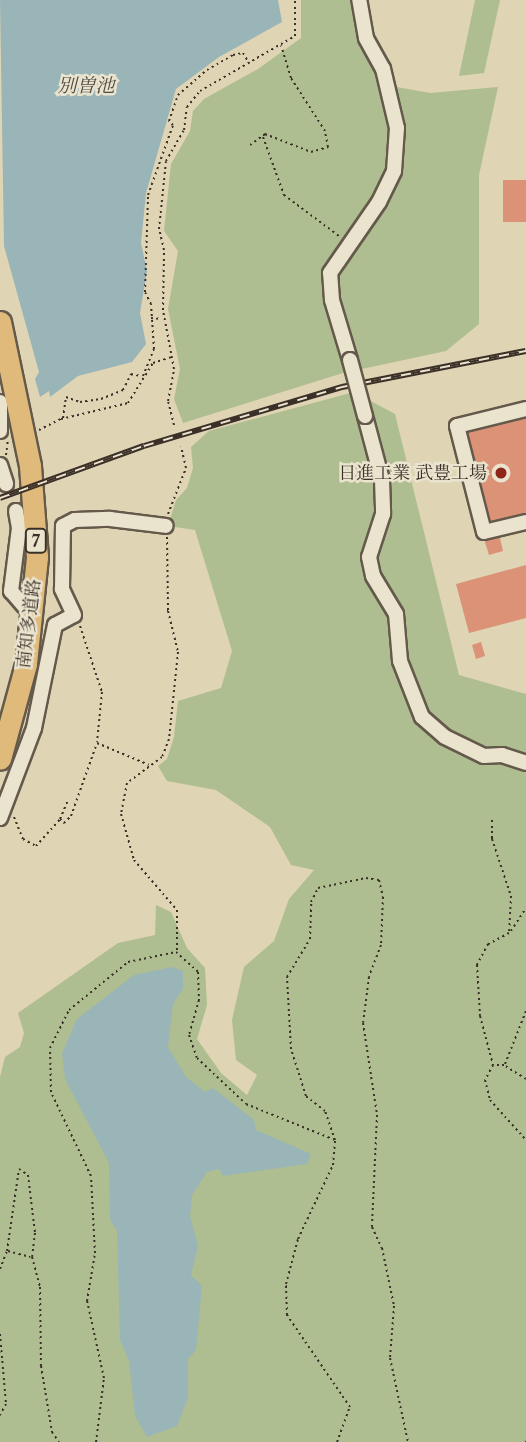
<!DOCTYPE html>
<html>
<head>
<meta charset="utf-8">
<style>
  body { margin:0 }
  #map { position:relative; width:526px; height:1442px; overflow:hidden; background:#dfd4b3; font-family:"Libre Caslon Text","Noto Serif JP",serif }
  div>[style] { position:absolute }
  .green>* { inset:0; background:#aebe90 }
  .water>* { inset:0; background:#99b5b8 }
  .building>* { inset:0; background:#db9277 }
  .minor-tunnel>* { height:14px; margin-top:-7px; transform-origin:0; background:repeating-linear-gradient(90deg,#beb397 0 14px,transparent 0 21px) }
  .path>* { height:2px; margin-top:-1px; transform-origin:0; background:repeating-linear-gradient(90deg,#3b3028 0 2px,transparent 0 5.5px) }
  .roads { filter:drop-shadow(2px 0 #64594b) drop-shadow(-2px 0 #64594b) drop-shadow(0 2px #64594b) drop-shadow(0 -2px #64594b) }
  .minor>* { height:14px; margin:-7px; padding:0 7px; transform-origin:7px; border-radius:7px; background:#eae3ce }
  .highway>* { height:21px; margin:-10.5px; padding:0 10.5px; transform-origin:10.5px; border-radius:10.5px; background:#e0ba7a }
  .rail>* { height:6px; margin-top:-3px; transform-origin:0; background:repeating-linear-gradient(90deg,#eae3ce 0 10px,#3b3028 0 20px); box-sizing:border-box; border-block:2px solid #3b3028 }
  .bridges { filter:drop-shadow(2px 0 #64594b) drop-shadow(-2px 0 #64594b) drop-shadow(0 2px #64594b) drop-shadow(0 -2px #64594b) }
  .minor-bridge>* { height:14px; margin:-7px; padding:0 7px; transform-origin:7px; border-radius:7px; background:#eae3ce }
  .dots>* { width:19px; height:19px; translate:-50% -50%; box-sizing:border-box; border:4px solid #eae3ce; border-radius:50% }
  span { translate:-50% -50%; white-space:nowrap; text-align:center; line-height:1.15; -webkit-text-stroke:5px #eae3ce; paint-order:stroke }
  .shield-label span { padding:2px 5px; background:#eae3ce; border:2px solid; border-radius:5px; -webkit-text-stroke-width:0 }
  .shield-label { font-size:16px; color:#3b3028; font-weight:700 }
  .poi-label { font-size:18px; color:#3b3028 }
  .right { translate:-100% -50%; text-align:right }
  .street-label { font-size:18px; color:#3b3028 }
  .water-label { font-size:19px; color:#4e4b45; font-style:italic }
</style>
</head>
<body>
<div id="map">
  <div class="green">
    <div style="clip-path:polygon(301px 0,353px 0,360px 42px,380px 84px,430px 93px,498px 87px,479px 175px,479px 324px,446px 351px,343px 373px,183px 423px,174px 399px,180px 369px,168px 309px,178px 251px,164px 231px,171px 164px,190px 131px,193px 111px,204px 99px,258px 69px,301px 38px)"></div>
    <div style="clip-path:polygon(475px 0,500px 0,484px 73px,459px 76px)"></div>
    <div style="clip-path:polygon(354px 392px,395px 414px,459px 675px,526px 694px,526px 1442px,0 1442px,0 1077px,5px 1057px,20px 1047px,24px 1033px,18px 1013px,118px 943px,155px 935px,156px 905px,171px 912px,187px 948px,205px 968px,207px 1005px,197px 1039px,221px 1073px,247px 1095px,257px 1075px,236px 1060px,232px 1020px,244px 967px,274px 941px,289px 899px,314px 870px,291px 865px,270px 827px,216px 790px,167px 781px,158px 766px,167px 759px,174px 737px,178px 701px,221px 688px,232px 651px,195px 530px,168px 526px,176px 500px,187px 488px,193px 468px,191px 447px,209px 431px)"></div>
  </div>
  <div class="water">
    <div style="clip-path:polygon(0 0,278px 0,282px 22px,219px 57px,176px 89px,146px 193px,141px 243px,147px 271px,140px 313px,146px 344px,132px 362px,78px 376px,50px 397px,49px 391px,40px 397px,35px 379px,39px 372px,4px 246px)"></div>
    <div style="clip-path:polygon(172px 967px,183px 971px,183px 988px,173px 1004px,168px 1047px,186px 1077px,205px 1092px,213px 1088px,254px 1120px,256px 1130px,311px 1154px,307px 1164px,223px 1176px,219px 1169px,207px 1172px,192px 1195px,190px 1216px,198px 1246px,191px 1275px,202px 1286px,196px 1350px,188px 1359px,188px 1398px,177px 1426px,147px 1437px,135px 1416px,129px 1361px,120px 1340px,117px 1231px,110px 1219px,109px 1163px,65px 1079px,62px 1053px,77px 1019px,134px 975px)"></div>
  </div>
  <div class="building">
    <div style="clip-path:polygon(503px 180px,526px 180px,526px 222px,503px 222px)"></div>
    <div style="clip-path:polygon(526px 418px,526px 514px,491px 524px,464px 432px)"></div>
    <div style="clip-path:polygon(499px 534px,503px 551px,489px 555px,484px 539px)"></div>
    <div style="clip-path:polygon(526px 565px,526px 618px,469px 633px,456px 584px)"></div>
    <div style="clip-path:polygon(481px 642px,485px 656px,476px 659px,472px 645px)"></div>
  </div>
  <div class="minor-tunnel">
    <div style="left:6px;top:484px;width:29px;rotate:70deg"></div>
  </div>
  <div class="path">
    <div style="left:263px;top:137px;width:62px;rotate:70.1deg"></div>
    <div style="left:284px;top:195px;width:69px;rotate:36.7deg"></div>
    <div style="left:250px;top:145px;width:19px;rotate:-36deg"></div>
    <div style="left:265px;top:134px;width:49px;rotate:21.4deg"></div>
    <div style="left:311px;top:152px;width:18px;rotate:-16deg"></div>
    <div style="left:328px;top:147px;width:16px;rotate:-101deg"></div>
    <div style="left:325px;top:131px;width:63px;rotate:-122.7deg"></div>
    <div style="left:291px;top:78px;width:34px;rotate:-107deg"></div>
    <div style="left:151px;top:318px;width:11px;rotate:5deg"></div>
    <div style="left:143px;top:376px;width:29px;rotate:-68deg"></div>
    <div style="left:154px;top:349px;width:45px;rotate:-93.8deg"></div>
    <div style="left:151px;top:304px;width:13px;rotate:-117deg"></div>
    <div style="left:145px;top:292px;width:97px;rotate:-88.2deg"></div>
    <div style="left:148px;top:195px;width:74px;rotate:-70.3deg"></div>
    <div style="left:173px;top:125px;width:6px;rotate:-135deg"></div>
    <div style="left:169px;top:121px;width:28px;rotate:-71deg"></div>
    <div style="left:178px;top:95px;width:38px;rotate:-41deg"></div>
    <div style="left:207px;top:70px;width:30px;rotate:-30deg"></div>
    <div style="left:233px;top:55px;width:10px;rotate:-11deg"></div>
    <div style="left:243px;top:53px;width:12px;rotate:59deg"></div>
    <div style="left:63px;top:418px;width:21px;rotate:-82deg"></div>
    <div style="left:66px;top:397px;width:15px;rotate:20deg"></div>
    <div style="left:80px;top:402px;width:21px;rotate:-8deg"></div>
    <div style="left:101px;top:399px;width:24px;rotate:-22deg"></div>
    <div style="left:123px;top:390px;width:18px;rotate:-63deg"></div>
    <div style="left:131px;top:374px;width:10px;rotate:11deg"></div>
    <div style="left:174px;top:425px;width:25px;rotate:-104deg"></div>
    <div style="left:168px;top:401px;width:33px;rotate:-79deg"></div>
    <div style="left:174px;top:369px;width:60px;rotate:-100.6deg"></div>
    <div style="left:163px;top:310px;width:60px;rotate:-89deg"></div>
    <div style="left:164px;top:250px;width:22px;rotate:-103deg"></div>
    <div style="left:159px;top:229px;width:68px;rotate:-84.1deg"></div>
    <div style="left:166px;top:161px;width:36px;rotate:-60deg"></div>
    <div style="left:184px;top:130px;width:23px;rotate:-83deg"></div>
    <div style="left:187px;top:107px;width:21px;rotate:-51deg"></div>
    <div style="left:200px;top:91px;width:110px;rotate:-30.1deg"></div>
    <div style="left:295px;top:36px;width:36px;rotate:-90deg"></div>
    <div style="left:39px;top:430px;width:25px;rotate:-27deg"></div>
    <div style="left:61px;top:419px;width:69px;rotate:-13.4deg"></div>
    <div style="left:128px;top:403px;width:47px;rotate:-58deg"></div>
    <div style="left:153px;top:363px;width:19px;rotate:-18deg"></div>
    <div style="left:6px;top:455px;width:16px;rotate:-83deg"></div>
    <div style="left:168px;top:514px;width:49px;rotate:-68.6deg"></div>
    <div style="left:186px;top:468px;width:22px;rotate:-103deg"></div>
    <div style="left:167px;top:537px;width:74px;rotate:89.2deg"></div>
    <div style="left:168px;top:611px;width:42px;rotate:76.3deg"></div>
    <div style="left:178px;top:652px;width:87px;rotate:95.9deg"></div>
    <div style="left:169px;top:739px;width:19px;rotate:111deg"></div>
    <div style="left:162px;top:757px;width:44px;rotate:143.4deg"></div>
    <div style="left:127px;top:783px;width:32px;rotate:101deg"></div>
    <div style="left:121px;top:814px;width:48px;rotate:74.2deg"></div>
    <div style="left:134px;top:860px;width:66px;rotate:49.3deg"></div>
    <div style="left:177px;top:910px;width:40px;rotate:90deg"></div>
    <div style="left:80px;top:626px;width:70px;rotate:71.6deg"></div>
    <div style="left:102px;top:692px;width:50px;rotate:95.7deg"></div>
    <div style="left:14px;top:817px;width:24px;rotate:68deg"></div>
    <div style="left:23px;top:839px;width:15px;rotate:28deg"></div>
    <div style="left:36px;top:846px;width:36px;rotate:-48deg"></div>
    <div style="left:60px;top:819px;width:21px;rotate:-67deg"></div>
    <div style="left:60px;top:819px;width:6px;rotate:45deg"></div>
    <div style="left:64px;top:823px;width:10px;rotate:-45deg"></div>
    <div style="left:71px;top:816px;width:77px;rotate:-70.4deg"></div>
    <div style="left:97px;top:743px;width:56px;rotate:22.9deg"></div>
    <div style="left:492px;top:820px;width:19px;rotate:90deg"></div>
    <div style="left:492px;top:839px;width:60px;rotate:71.6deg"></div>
    <div style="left:511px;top:896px;width:37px;rotate:93deg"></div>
    <div style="left:509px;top:933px;width:24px;rotate:152deg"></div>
    <div style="left:488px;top:944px;width:24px;rotate:118deg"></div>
    <div style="left:477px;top:965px;width:51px;rotate:86.6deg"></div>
    <div style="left:480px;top:1016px;width:51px;rotate:75.1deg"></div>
    <div style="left:511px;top:931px;width:27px;rotate:-57deg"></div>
    <div style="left:505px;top:1064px;width:57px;rotate:-68.4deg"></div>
    <div style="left:526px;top:1079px;width:26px;rotate:-148deg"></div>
    <div style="left:504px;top:1065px;width:11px;rotate:180deg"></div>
    <div style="left:493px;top:1065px;width:17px;rotate:118deg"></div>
    <div style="left:485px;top:1080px;width:21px;rotate:76deg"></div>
    <div style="left:490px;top:1100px;width:54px;rotate:48deg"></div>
    <div style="left:8px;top:1251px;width:23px;rotate:15deg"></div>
    <div style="left:0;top:1269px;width:19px;rotate:-69deg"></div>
    <div style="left:7px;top:1251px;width:83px;rotate:-81.7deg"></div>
    <div style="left:19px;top:1169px;width:11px;rotate:34deg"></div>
    <div style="left:28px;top:1175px;width:58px;rotate:83.1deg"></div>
    <div style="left:35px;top:1233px;width:24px;rotate:97deg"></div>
    <div style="left:32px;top:1257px;width:31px;rotate:75deg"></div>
    <div style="left:40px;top:1287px;width:79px;rotate:89.3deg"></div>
    <div style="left:41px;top:1366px;width:67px;rotate:80.5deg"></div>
    <div style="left:52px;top:1432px;width:12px;rotate:55deg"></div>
    <div style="left:0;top:1334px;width:70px;rotate:85.1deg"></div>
    <div style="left:6px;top:1404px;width:13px;rotate:119deg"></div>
    <div style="left:96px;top:1442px;width:64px;rotate:-82.9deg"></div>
    <div style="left:104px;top:1378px;width:79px;rotate:-102.4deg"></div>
    <div style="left:87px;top:1301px;width:49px;rotate:-80.5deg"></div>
    <div style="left:95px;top:1253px;width:77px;rotate:-93deg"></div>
    <div style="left:91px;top:1176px;width:93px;rotate:-115.5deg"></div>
    <div style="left:51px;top:1092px;width:44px;rotate:-91.3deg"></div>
    <div style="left:50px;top:1048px;width:42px;rotate:-63.4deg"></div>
    <div style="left:69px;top:1010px;width:76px;rotate:-39.1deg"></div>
    <div style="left:128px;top:962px;width:49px;rotate:-11.8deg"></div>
    <div style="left:176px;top:952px;width:30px;rotate:42deg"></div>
    <div style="left:198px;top:972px;width:28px;rotate:88deg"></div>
    <div style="left:199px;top:1000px;width:36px;rotate:106deg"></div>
    <div style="left:189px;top:1035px;width:24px;rotate:71deg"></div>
    <div style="left:197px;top:1058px;width:67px;rotate:43.2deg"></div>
    <div style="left:246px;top:1104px;width:96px;rotate:22deg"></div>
    <div style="left:337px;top:1442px;width:37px;rotate:-70deg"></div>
    <div style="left:350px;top:1407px;width:112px;rotate:-124.4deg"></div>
    <div style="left:287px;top:1315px;width:31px;rotate:-92deg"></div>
    <div style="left:286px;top:1284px;width:47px;rotate:-75.1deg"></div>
    <div style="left:298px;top:1239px;width:82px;rotate:-64.7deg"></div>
    <div style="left:333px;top:1165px;width:25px;rotate:-85deg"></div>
    <div style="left:335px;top:1140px;width:31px;rotate:-109deg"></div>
    <div style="left:325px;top:1111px;width:24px;rotate:-142deg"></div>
    <div style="left:306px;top:1096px;width:49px;rotate:-107.7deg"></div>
    <div style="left:291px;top:1049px;width:72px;rotate:-93.2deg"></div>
    <div style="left:287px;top:977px;width:44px;rotate:-58.8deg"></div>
    <div style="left:310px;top:939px;width:37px;rotate:-88deg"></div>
    <div style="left:311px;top:902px;width:16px;rotate:-63deg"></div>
    <div style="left:318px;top:888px;width:49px;rotate:-11.8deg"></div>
    <div style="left:366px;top:878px;width:13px;rotate:9deg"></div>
    <div style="left:379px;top:880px;width:17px;rotate:77deg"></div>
    <div style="left:383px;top:897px;width:48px;rotate:92.4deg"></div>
    <div style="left:381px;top:945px;width:34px;rotate:111deg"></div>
    <div style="left:369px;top:977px;width:46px;rotate:97.4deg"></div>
    <div style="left:363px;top:1023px;width:93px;rotate:81.3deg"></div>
    <div style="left:377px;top:1115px;width:112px;rotate:92.6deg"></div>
    <div style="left:372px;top:1227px;width:23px;rotate:65deg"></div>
    <div style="left:382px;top:1248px;width:59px;rotate:78.3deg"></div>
    <div style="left:394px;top:1306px;width:52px;rotate:94.4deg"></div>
    <div style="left:390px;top:1358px;width:86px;rotate:77.9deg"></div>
    <div style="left:525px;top:1442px;width:1px;rotate:-45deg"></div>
  </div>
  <div class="roads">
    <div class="minor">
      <div style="left:350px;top:360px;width:63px;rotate:-106.7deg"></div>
      <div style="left:332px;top:300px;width:27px;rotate:-94deg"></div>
      <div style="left:330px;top:273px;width:86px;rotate:-55.4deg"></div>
      <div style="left:379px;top:202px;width:34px;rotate:-64deg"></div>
      <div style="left:394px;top:171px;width:43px;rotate:-86deg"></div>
      <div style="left:397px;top:128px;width:61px;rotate:-103.3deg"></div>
      <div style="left:383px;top:69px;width:35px;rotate:-119deg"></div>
      <div style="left:366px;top:38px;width:39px;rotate:-100deg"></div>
      <div style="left:0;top:402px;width:29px;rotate:90deg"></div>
      <div style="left:526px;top:409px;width:71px;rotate:166.2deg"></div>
      <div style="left:457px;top:426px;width:109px;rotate:75.7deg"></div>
      <div style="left:484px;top:532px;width:43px;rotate:-13.4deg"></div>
      <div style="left:365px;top:416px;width:66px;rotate:75.1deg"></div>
      <div style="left:382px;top:480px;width:34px;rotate:88deg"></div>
      <div style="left:383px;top:514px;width:45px;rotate:108deg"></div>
      <div style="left:369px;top:557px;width:19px;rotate:78deg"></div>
      <div style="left:373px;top:576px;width:44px;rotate:58.8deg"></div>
      <div style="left:396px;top:614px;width:47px;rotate:85.1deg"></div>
      <div style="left:400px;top:661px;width:60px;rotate:68.6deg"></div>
      <div style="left:422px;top:717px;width:30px;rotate:41deg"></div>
      <div style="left:445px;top:737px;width:43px;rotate:26deg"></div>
      <div style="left:484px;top:756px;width:18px;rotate:-3deg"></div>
      <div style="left:502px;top:755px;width:25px;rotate:18deg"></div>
      <div style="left:0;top:465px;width:20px;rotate:72deg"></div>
      <div style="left:16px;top:511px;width:17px;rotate:80deg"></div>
      <div style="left:19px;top:528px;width:64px;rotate:97.2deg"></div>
      <div style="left:11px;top:591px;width:20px;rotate:49deg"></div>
      <div style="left:0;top:818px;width:96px;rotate:-69.3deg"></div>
      <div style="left:34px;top:728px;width:105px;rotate:-78.5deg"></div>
      <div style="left:55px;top:625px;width:21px;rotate:-28deg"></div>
      <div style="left:74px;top:615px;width:29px;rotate:-115deg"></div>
      <div style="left:62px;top:589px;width:63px;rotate:-89.1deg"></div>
      <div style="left:63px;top:526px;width:13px;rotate:-27deg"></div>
      <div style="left:75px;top:520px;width:35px;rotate:-2deg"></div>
      <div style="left:110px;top:519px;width:56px;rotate:7.1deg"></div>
    </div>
    <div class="highway">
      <div style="left:0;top:322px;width:147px;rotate:78.2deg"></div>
      <div style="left:30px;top:466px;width:91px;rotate:85.6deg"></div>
      <div style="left:37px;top:557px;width:108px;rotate:95.9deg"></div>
      <div style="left:26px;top:664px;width:98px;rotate:105.3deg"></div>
    </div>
  </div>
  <div class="rail">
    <div style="left:0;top:498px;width:153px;rotate:-19.9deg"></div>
    <div style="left:144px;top:446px;width:207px;rotate:-16.6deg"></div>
    <div style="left:342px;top:387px;width:187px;rotate:-11.1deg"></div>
  </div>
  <div class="bridges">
    <div class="minor-bridge">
      <div style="left:350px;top:360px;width:58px;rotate:75deg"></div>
    </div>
  </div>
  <div class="dots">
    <div style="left:501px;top:473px;background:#8f2418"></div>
  </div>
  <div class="shield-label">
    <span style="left:36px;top:541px">7</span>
  </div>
  <div class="poi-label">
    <span class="right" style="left:487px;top:473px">日進工業 武豊工場</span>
  </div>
  <div class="street-label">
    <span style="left:29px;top:624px;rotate:-83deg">南知多道路</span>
  </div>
  <div class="water-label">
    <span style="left:86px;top:86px">別曽池</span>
  </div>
</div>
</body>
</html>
